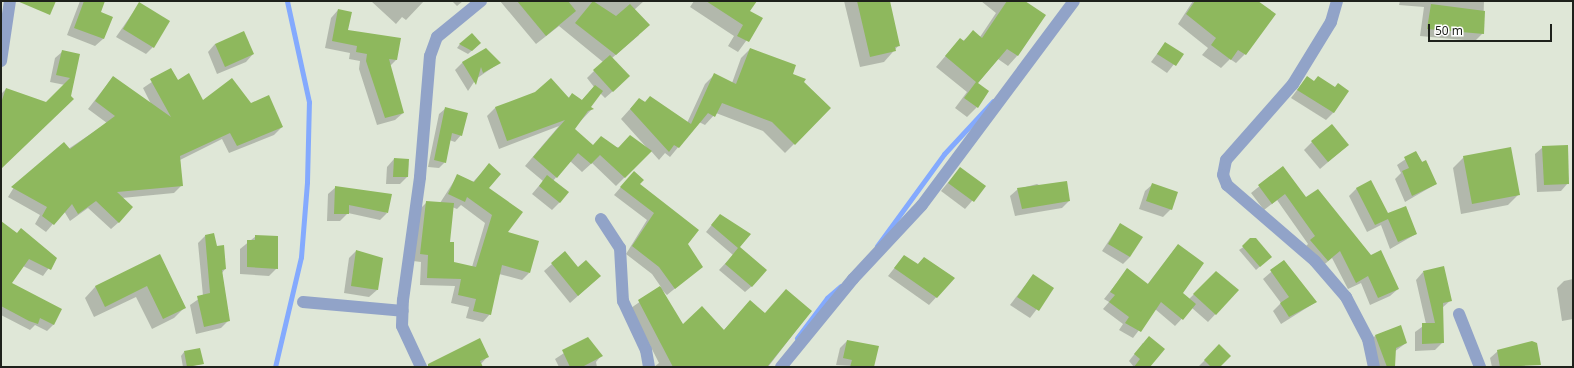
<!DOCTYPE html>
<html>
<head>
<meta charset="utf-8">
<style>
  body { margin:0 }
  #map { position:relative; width:1574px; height:368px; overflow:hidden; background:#dfe7d7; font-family:"Noto Sans",sans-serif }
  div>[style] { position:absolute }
  .shadow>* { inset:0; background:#0003 }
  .stream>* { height:5px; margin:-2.5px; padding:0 2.5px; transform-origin:2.5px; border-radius:2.5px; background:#84aafe }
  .building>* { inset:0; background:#8eb85d }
  .minor>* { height:12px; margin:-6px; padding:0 6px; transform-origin:6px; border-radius:6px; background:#91a3c8 }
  span { translate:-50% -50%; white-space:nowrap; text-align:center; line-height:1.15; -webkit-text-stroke:4px #fff; paint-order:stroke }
  .frame { position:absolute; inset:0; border:2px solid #1e211b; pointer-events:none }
  .scale { position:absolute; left:1428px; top:24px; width:124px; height:18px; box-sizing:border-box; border:2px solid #1e211b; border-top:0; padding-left:5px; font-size:12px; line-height:14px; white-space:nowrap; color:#1e211b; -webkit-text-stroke:3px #fff; paint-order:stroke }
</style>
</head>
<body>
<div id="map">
  <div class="shadow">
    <div style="clip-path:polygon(80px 1px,104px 1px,100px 13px,112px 17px,103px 39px,95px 46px,67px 35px)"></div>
    <div style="clip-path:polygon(371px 1px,424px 1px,406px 20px,402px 17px,396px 24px)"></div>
    <div style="clip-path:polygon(452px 1px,463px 1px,457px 6px)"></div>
    <div style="clip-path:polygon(500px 1px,644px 1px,634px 10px,639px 35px,612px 58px,621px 84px,605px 98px,600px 93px,590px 107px,592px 109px,573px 129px,593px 146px,648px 149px,621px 119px,639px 99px,687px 123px,705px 84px,714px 75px,732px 83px,741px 58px,750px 49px,803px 82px,830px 108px,785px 153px,763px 131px,716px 113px,705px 125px,699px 122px,670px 157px,665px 153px,659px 160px,651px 151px,616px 186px,592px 163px,582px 172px,570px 161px,553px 181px,560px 202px,552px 210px,532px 194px,543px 181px,525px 166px,559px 126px,499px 149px,487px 116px,495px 108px,568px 98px,572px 94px,581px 101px,594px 87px,587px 78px,603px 62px,559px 26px,536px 44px)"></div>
    <div style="clip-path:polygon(694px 1px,756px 1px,749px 12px,762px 19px,738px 52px,728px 46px,734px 36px,690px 7px)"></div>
    <div style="clip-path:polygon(844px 1px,889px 1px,899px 45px,884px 62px,860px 67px)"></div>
    <div style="clip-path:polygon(981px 1px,1024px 1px,1044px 15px,1017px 56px,1008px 66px,998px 59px,977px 84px,977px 107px,967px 117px,955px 108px,967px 92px,936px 67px,960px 39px,963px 41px,973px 32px,980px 37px,996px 13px)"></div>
    <div style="clip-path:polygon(1193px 1px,1254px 1px,1274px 14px,1245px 54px,1236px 63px,1230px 59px,1221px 68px,1202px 55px,1208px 48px,1178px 24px)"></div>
    <div style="clip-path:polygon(1400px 1px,1484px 1px,1483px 33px,1475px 41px,1420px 36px,1424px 7px,1399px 5px)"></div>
    <div style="clip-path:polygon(139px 4px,153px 47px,146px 54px,116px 37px)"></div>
    <div style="clip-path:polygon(338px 10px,346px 31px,399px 39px,396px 60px,390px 66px,403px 113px,395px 120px,377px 125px,359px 69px,360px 61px,349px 59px,350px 53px,325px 48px,331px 18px)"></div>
    <div style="clip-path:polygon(1165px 43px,1182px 54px,1167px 73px,1151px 62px)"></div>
    <div style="clip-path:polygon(215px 44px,253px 54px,246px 62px,217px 74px,208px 52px)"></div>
    <div style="clip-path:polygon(460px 44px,476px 47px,468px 54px,457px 48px)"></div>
    <div style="clip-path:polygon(62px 52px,79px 55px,70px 96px,1px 168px,1px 94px,6px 89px,46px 103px,65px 85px,50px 82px,55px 58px)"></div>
    <div style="clip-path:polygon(463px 62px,499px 63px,476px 79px,468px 91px,455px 70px)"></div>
    <div style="clip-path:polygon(171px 69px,178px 81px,203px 102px,251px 104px,282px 127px,274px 135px,229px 153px,222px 139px,180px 160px,182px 185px,174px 193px,122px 198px,119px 222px,111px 229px,88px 208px,70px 221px,64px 211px,46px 232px,35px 224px,40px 215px,8px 197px,16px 184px,107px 123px,88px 109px,113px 77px,152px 106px,143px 88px)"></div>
    <div style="clip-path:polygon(1307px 77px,1334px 112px,1326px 120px,1291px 98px)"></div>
    <div style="clip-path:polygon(446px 108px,461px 135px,455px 142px,449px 140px,445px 162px,439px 168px,428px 167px,439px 114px)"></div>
    <div style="clip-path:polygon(1312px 142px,1348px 145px,1320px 169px,1304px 150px)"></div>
    <div style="clip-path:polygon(1543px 147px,1568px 183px,1561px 191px,1537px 192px,1535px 154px)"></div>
    <div style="clip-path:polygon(1416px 152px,1436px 184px,1405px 202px,1395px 179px,1401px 173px,1397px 165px)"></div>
    <div style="clip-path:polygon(1464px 157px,1519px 194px,1508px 205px,1461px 214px,1453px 168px)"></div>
    <div style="clip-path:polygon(394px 159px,407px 177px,400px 184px,386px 184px,387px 167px)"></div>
    <div style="clip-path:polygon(evenodd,489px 165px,488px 188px,506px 233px,529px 273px,522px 280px,499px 274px,490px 314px,483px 322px,466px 318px,469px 307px,451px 303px,455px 286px,420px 285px,421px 262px,413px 261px,419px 210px,427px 202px,440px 203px,458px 175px,473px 182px,489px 165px,461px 205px,485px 223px,472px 267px,453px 263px,449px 243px,452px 207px,457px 209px,461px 205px)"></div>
    <div style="clip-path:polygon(1283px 167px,1306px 198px,1398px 289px,1390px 296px,1370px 305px,1361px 283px,1348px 289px,1332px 258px,1320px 268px,1304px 248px,1308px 244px,1277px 200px,1264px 210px,1251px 193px)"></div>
    <div style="clip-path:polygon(960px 168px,985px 186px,965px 209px,941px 191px)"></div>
    <div style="clip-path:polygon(627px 180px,638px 184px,701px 267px,667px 295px,662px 290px,682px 325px,724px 330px,750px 301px,765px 314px,811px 311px,768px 367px,654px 367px,659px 363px,631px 308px,661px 287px,652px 274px,626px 254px,647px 220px,614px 195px)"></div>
    <div style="clip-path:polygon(1037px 184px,1069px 201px,1062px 208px,1015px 216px,1010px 196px,1018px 189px)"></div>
    <div style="clip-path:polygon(1153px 184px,1171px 209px,1163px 217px,1139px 209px,1145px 191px)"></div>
    <div style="clip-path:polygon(336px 187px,387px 213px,380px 220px,348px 213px,340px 221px,327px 221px,328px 194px)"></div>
    <div style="clip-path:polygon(1357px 188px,1387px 215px,1416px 234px,1390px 249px,1381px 225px,1367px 232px,1349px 196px)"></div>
    <div style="clip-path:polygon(714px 222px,738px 247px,752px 286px,745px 292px,719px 270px,733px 255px,706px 232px)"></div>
    <div style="clip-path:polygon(1px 223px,56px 258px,43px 276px,23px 266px,10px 284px,54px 324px,47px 331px,35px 325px,30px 330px,1px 315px)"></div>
    <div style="clip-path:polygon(1120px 224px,1130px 257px,1123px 264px,1102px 251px)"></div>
    <div style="clip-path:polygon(205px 236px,216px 247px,225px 269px,222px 273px,229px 320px,221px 328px,196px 334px,190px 305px,203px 296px,198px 243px)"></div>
    <div style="clip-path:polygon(256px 236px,277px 268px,269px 276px,240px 274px,240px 249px)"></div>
    <div style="clip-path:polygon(1255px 239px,1267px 260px,1256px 270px,1239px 250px)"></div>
    <div style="clip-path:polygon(1178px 245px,1182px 293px,1189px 299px,1216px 273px,1238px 290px,1208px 322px,1192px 308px,1175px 326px,1155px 309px,1133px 338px,1119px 330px,1123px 324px,1103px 309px,1109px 302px,1104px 299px,1128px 269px,1147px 285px)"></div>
    <div style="clip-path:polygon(356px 251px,377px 290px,369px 297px,344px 293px,349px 258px)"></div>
    <div style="clip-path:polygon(160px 256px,185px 307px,174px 318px,152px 329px,136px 297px,94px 317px,85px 298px,95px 287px)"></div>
    <div style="clip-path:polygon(904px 256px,917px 265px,924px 258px,954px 278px,929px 305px,888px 276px)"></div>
    <div style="clip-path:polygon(1284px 261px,1316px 302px,1281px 324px,1273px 311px,1281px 303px,1263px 279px)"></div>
    <div style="clip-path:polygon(552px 264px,578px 268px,600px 276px,570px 303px,544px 271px)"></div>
    <div style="clip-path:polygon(1423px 272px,1451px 300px,1442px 308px,1443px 342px,1435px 350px,1415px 351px,1415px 332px,1426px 324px,1416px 280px)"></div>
    <div style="clip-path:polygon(1033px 275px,1053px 288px,1030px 318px,1010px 305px)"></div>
    <div style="clip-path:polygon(1573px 279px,1573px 319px,1562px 321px,1557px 288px,1564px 281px)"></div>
    <div style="clip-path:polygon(1375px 336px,1406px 343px,1394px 352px,1394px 367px,1378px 367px,1369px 342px)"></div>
    <div style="clip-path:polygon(587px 338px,601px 356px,596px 362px,597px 367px,559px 367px,555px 359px)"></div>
    <div style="clip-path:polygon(847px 341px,873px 367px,836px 365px,840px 348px)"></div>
    <div style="clip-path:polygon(1143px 343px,1149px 367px,1134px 367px,1129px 361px)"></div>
    <div style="clip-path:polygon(1219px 346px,1219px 367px,1198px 367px)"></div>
    <div style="clip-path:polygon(1498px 351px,1540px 364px,1492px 367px,1490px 358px)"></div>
    <div style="clip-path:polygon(184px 352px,203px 364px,183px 367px,181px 356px)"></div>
    <div style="clip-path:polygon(488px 356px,481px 364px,482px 367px,429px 367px)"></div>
  </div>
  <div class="stream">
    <div style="left:877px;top:246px;width:114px;rotate:-53.9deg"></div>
    <div style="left:944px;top:154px;width:72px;rotate:-47.2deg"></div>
    <div style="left:797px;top:338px;width:50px;rotate:-53.1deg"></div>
    <div style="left:827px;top:298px;width:18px;rotate:-41deg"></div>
    <div style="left:275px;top:367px;width:113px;rotate:-76.7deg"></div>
    <div style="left:301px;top:257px;width:75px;rotate:-85.4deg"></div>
    <div style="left:307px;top:182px;width:80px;rotate:-88.6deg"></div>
    <div style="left:309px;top:102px;width:103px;rotate:-102.3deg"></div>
  </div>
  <div class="building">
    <div style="clip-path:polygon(17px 1px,56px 1px,50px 15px)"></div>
    <div style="clip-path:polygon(84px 1px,105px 1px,101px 12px,113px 17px,104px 39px,74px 28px)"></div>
    <div style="clip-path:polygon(517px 1px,568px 1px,576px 11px,546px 36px)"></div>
    <div style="clip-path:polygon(593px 1px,616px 16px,630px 4px,650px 25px,616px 55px,575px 23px)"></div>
    <div style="clip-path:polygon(706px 1px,757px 1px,750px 11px,763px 18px,749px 42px,737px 36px,743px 25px)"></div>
    <div style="clip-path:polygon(857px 1px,890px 1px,900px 46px,895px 47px,896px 51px,870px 57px)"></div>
    <div style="clip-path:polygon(1007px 1px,1025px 1px,1046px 15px,1018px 56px,1007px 49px,978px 83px,989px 91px,978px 108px,964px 98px,976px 82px,945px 56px,960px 38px,964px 41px,973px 30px,982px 38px)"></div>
    <div style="clip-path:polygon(1195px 1px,1258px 1px,1276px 14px,1246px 55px,1238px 50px,1231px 60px,1211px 45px,1216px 38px,1186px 14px)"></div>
    <div style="clip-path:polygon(139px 2px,170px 21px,154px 48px,123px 29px)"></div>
    <div style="clip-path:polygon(1431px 4px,1485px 11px,1484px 34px,1427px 29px)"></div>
    <div style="clip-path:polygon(338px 9px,352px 12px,348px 30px,401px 38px,397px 60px,389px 59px,404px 113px,385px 118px,366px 61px,367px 54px,356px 52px,357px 46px,332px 41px)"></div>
    <div style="clip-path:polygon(244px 31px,254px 54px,225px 67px,215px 44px)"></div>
    <div style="clip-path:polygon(472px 33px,481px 43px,472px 51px,459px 44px)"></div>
    <div style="clip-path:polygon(1165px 42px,1184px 54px,1176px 66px,1157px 54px)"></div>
    <div style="clip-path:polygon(486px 48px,501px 63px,483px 73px,481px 67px,476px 85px,462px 62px)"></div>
    <div style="clip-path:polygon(750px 48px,796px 65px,793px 74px,806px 79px,804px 82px,831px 108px,795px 145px,772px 122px,722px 103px,715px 117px,708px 113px,679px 148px,674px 145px,669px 152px,630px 109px,639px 98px,645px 102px,650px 96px,691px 124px,714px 73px,736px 84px)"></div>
    <div style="clip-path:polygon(62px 50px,80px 54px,71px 96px,74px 99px,1px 169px,1px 103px,6px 88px,46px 102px,70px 78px,56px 75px)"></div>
    <div style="clip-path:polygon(610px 55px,630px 76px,613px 92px,593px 70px)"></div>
    <div style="clip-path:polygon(171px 68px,178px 80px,189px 73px,203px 100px,232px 78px,251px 103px,269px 95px,283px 127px,237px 146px,230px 133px,180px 156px,183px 186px,117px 192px,133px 207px,119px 223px,96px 201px,78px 214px,72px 204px,54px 225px,42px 216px,47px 207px,11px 187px,64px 142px,70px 149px,115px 116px,95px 101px,113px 76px,171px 117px,150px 79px)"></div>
    <div style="clip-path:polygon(1307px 76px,1314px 81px,1318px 76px,1335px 87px,1338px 83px,1349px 91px,1334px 113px,1297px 90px)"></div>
    <div style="clip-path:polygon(551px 78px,569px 98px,572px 93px,582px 100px,595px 85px,603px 91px,591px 107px,594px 109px,588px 111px,575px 129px,593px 145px,601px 136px,618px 148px,630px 135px,652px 151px,625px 178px,600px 155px,591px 164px,578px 153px,557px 178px,533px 157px,565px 120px,507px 141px,495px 107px,535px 92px)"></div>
    <div style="clip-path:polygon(445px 107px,468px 113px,462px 136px,452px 133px,446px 163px,434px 160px)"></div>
    <div style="clip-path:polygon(1332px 124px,1349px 145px,1328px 162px,1311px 141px)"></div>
    <div style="clip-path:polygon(1568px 145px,1569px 184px,1544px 185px,1542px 146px)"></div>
    <div style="clip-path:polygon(1511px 147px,1520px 195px,1472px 204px,1463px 156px)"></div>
    <div style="clip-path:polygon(1416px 151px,1422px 162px,1426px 160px,1437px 184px,1412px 196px,1402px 171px,1409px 168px,1404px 157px)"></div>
    <div style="clip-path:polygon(394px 158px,409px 159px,408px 177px,393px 177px)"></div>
    <div style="clip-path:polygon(489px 163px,501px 174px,489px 188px,523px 212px,508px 232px,539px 241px,530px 273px,502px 265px,491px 315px,473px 311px,476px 299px,458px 295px,461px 279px,427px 278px,428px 255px,420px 254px,426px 201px,454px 203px,450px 242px,454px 242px,454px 262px,476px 267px,492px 215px,467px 197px,465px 202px,448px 194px,457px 174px,474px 182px)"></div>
    <div style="clip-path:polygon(1283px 166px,1306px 197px,1318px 189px,1371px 255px,1381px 250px,1399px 289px,1378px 298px,1368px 276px,1356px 283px,1340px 251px,1328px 261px,1310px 240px,1315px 236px,1285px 194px,1272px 204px,1258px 185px)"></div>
    <div style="clip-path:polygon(960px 167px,986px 186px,974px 202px,948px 183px)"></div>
    <div style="clip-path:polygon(634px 171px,644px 180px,640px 184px,699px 230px,688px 244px,703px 267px,675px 289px,659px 267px,632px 246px,654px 213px,620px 187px)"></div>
    <div style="clip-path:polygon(547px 175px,569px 192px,560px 203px,539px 186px)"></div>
    <div style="clip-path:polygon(1371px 180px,1388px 213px,1406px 206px,1417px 234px,1398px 242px,1388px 219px,1375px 225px,1356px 188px)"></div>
    <div style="clip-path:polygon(1067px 181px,1070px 201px,1022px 209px,1017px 188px)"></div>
    <div style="clip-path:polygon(1152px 183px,1178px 192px,1172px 210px,1146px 201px)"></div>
    <div style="clip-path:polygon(335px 186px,392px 194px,388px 213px,349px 205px,349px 214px,334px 214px)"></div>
    <div style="clip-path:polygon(720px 214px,751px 234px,740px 247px,767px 270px,752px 287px,725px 264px,738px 248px,711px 225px)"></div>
    <div style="clip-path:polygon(1px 221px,17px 233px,21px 228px,57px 258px,51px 270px,29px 259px,12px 283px,62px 309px,54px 325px,40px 318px,38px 324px,29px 321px,1px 306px)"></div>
    <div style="clip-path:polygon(1120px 223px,1143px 237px,1130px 257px,1108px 244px)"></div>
    <div style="clip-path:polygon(214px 233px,217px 246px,224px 245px,226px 269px,222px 270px,230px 321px,204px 327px,197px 296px,210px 293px,205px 235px)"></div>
    <div style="clip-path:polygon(255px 235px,278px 236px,278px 269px,247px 267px,247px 240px,255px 240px)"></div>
    <div style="clip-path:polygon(1250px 238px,1256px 238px,1272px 257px,1260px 267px,1242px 246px)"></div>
    <div style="clip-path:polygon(1178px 244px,1204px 263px,1183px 293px,1196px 304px,1183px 320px,1161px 302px,1141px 332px,1125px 323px,1129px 317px,1109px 302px,1115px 295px,1110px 292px,1127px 268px,1148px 284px)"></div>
    <div style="clip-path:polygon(356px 250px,383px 258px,378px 290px,351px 286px)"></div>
    <div style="clip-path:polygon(565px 251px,578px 267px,586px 260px,601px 276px,578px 296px,551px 263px)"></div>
    <div style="clip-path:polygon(160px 254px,186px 308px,163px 319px,147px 286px,105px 307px,95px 286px)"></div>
    <div style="clip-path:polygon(904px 255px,918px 264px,924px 257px,955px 278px,937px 298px,894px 268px)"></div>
    <div style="clip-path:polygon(1284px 260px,1317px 302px,1289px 317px,1280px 303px,1289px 297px,1270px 270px)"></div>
    <div style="clip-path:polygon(1444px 266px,1452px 301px,1443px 303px,1444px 343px,1422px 344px,1422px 323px,1435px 323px,1423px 271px)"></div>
    <div style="clip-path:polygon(1216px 271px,1239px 290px,1216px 315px,1193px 294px)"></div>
    <div style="clip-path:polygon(1033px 274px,1054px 288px,1039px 311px,1017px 297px)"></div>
    <div style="clip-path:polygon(660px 286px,683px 324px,702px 306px,724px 330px,750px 300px,765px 313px,786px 289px,812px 311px,767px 367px,673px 367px,638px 300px)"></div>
    <div style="clip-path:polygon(1401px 325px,1407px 343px,1396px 348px,1395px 367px,1387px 367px,1375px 335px)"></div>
    <div style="clip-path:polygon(1149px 336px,1165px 349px,1150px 367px,1134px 367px,1140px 359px,1134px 354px)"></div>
    <div style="clip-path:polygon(588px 337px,603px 356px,582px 367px,570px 367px,562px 350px)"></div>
    <div style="clip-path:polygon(480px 338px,489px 357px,480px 361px,483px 367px,428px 367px,428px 364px)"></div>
    <div style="clip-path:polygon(847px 340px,879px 346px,874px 367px,850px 367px,852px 360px,843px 358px)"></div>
    <div style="clip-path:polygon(1532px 341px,1537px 343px,1541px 365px,1500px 367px,1497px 350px)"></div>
    <div style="clip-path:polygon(1219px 344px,1231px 356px,1220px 367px,1211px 367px,1204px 360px)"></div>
    <div style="clip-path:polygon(200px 348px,204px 364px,187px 367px,184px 351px)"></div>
  </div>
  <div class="minor">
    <div style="left:1337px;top:1px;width:22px;rotate:106deg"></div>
    <div style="left:1331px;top:22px;width:73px;rotate:121.5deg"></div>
    <div style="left:1293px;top:84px;width:101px;rotate:131.4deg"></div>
    <div style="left:1226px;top:160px;width:15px;rotate:101deg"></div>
    <div style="left:1223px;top:175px;width:11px;rotate:68deg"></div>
    <div style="left:1227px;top:185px;width:116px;rotate:40.8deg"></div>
    <div style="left:1315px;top:261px;width:48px;rotate:49.3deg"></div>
    <div style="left:1346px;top:297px;width:47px;rotate:62.4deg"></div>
    <div style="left:1368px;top:339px;width:29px;rotate:78deg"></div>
    <div style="left:1px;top:61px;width:61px;rotate:-81.5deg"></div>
    <div style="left:601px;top:219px;width:35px;rotate:57deg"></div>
    <div style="left:620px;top:248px;width:53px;rotate:86.8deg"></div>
    <div style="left:623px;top:301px;width:54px;rotate:64.9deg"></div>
    <div style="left:646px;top:350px;width:17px;rotate:80deg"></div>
    <div style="left:303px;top:302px;width:100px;rotate:5.1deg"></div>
    <div style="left:1459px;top:314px;width:57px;rotate:68.4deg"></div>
    <div style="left:421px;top:367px;width:45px;rotate:-114.9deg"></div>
    <div style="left:402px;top:326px;width:26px;rotate:-88deg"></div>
    <div style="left:403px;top:300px;width:124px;rotate:-82.1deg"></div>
    <div style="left:420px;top:177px;width:121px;rotate:-85.3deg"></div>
    <div style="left:430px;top:56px;width:20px;rotate:-70deg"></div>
    <div style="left:437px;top:37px;width:57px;rotate:-39.3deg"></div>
    <div style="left:781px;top:367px;width:114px;rotate:-50.7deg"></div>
    <div style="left:853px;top:279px;width:101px;rotate:-47deg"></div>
    <div style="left:922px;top:205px;width:254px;rotate:-53.3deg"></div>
  </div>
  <div class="frame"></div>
  <div class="scale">50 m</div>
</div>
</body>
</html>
